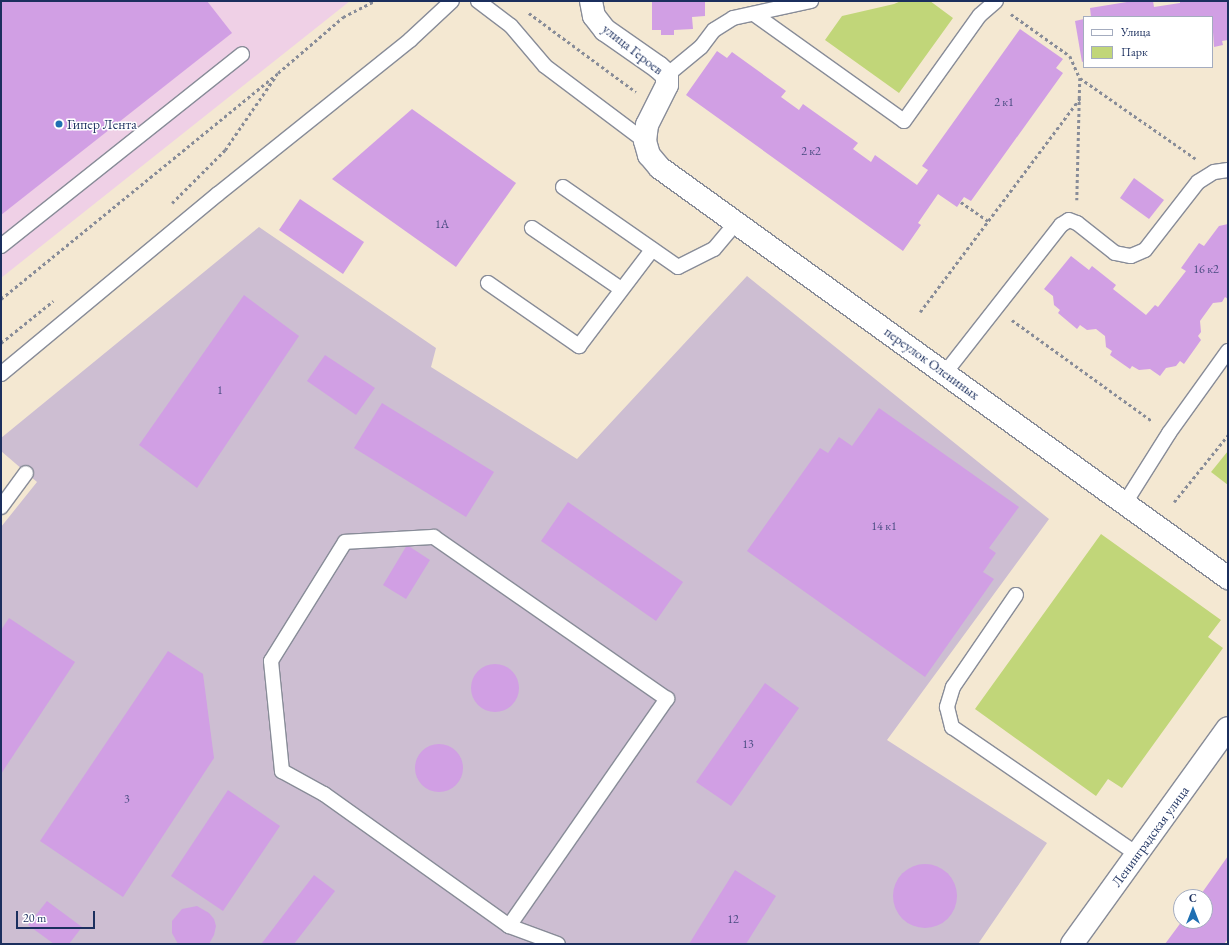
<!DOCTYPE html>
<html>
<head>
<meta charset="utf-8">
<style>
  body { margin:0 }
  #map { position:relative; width:1229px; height:945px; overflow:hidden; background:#f4e8d2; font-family:"EB Garamond",serif }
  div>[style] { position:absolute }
  .built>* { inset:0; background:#efd0e6 }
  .industrial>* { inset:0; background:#cdbed2 }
  .green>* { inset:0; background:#c1d679 }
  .building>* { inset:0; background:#d19fe4 }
  .round { border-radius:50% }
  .path>* { height:2.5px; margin-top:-1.25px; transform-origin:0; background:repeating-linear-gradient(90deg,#888c98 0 3px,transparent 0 6px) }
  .roads { filter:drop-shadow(1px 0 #888c98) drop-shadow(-1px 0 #888c98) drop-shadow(0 1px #888c98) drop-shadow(0 -1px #888c98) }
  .lane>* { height:14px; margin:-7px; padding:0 7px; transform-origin:7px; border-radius:7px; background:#fff }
  .street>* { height:22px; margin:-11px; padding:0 11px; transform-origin:11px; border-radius:11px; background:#fff }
  .secondary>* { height:22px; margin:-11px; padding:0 11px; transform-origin:11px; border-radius:11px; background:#fff }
  .dots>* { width:11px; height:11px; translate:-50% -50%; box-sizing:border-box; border:2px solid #fff; border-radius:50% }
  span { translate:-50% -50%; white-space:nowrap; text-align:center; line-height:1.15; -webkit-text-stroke:3px #fff; paint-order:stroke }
  .number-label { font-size:12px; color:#484b80 }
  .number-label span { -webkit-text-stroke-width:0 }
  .street-label { font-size:14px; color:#1b2f5e }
  .poi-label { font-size:14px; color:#1b2f5e }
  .left { translate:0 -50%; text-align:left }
  .frame { position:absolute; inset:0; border:2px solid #1b2f5e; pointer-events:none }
  .legend { position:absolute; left:1083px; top:16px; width:130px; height:52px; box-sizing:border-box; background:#fff; border:1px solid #a4acbf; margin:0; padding:5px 7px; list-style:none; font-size:12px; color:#1b2f5e }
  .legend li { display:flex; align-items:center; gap:8px; height:20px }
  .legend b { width:20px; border:1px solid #a4acbf }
  .north { position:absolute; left:1173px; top:889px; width:40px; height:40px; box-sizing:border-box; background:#fff; border:1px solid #a4acbf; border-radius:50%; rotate:0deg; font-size:11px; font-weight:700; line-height:16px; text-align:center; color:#1b2f5e }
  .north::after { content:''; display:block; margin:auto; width:14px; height:18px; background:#1f6fb2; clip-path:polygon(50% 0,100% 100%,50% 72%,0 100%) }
  .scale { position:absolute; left:16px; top:911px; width:79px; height:18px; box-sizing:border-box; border:2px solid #1b2f5e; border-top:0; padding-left:5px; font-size:12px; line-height:14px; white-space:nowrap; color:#1b2f5e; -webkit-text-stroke:3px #fff; paint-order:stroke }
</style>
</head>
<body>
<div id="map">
  <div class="built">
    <div style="clip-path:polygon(1px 1px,350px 1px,1px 278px)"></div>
  </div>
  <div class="industrial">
    <div style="clip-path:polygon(259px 227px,436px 348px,431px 367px,577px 459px,747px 276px,1049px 519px,887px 740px,1047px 843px,978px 944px,1px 944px,1px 527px,37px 482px,1px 451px,1px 438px)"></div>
  </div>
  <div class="green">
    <div style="clip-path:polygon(901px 1px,930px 1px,953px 18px,899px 93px,825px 40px,842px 16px,894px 4px)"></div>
    <div style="clip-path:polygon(1228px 451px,1228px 485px,1211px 472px)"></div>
    <div style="clip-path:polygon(1101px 534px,1221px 620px,1208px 637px,1223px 648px,1122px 788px,1108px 779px,1096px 796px,975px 709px)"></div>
  </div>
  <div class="building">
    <div style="clip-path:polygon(1px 1px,207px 1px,232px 33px,1px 215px)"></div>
    <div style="clip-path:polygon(652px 1px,705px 1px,705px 16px,692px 17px,693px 29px,674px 30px,674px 35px,661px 35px,661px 30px,652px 30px)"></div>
    <div style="clip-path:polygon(1133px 1px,1153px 1px,1154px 7px,1180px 3px,1180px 1px,1228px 1px,1228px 40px,1222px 41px,1223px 45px,1214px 47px,1212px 17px,1091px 17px,1090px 8px)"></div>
    <div style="clip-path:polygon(1084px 19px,1084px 61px,1082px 62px,1075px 21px)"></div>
    <div style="clip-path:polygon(1020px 29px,1063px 59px,1056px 68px,1063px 73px,971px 201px,964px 197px,957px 207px,938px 194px,918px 223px,921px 225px,903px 251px,686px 95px,717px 51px,727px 58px,732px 52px,786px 91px,781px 97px,799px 110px,803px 104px,858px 143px,853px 149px,871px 162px,875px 155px,917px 185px,928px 170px,922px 166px)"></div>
    <div style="clip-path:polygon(412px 109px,516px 183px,456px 267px,332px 179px)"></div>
    <div style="clip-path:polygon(1134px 178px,1164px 200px,1149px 219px,1120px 198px)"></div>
    <div style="clip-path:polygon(300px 199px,364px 242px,343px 274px,279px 230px)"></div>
    <div style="clip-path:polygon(1228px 224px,1228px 299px,1225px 297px,1222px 302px,1213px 303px,1200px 321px,1201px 332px,1198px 336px,1201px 340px,1184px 364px,1180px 361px,1176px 366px,1166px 368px,1160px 376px,1150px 369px,1139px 370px,1132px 366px,1130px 369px,1110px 355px,1112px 351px,1106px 347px,1105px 336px,1096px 329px,1087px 330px,1080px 325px,1077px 329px,1058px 313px,1060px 310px,1054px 305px,1053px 296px,1044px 289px,1071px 256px,1089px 270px,1092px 266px,1116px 285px,1113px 289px,1146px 315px,1155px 305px,1158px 307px,1186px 271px,1181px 268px,1199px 243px,1204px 246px,1219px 226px)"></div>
    <div style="clip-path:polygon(244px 295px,299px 336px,197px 488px,139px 445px)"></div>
    <div style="clip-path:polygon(325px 355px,375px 388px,356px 415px,307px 381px)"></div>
    <div style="clip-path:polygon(382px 403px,494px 472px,466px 517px,354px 448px)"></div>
    <div style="clip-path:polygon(879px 408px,1019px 507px,989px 548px,996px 553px,983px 572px,994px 579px,925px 677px,747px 551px,820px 448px,828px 453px,839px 437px,852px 446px)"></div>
    <div style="clip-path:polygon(568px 502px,683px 582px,656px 621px,541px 541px)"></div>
    <div style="clip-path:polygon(407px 545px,430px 560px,406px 599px,383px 585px)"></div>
    <div style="clip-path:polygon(9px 618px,75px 662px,1px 774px,1px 630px)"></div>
    <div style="clip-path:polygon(168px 651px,203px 674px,214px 758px,123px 897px,40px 841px)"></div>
    <div class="round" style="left:471px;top:664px;width:48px;height:48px"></div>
    <div style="clip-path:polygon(765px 683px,799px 708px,731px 806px,696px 782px)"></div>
    <div class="round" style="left:415px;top:744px;width:48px;height:48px"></div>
    <div style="clip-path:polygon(228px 790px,280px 826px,223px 911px,171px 876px)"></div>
    <div style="clip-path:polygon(1228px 856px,1228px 939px,1224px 944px,1165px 944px,1182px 921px,1205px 921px,1205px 897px,1199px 897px)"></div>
    <div class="round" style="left:893px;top:864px;width:64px;height:64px"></div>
    <div style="clip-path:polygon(735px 870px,776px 896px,746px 944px,689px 944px)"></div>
    <div style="clip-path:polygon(314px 875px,335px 891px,294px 944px,264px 944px,262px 943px)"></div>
    <div style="clip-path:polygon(47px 901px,82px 927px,69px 944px,54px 944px,28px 925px)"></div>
    <div style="clip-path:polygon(197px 906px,209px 913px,214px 919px,216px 926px,214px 935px,209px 944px,178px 944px,172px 933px,172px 921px,182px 909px)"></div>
  </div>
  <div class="path">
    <div style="left:529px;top:13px;width:133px;rotate:36.4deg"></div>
    <div style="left:1011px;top:14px;width:72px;rotate:35.4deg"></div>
    <div style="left:1070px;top:56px;width:24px;rotate:66deg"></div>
    <div style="left:1080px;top:78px;width:122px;rotate:91.4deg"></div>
    <div style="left:1080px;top:78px;width:141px;rotate:34.9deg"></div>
    <div style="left:961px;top:202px;width:33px;rotate:35deg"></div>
    <div style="left:172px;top:203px;width:75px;rotate:-45deg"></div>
    <div style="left:225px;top:150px;width:88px;rotate:-55.6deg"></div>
    <div style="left:1px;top:299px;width:357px;rotate:-39.2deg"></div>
    <div style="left:278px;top:73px;width:86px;rotate:-40.7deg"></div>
    <div style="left:343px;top:17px;width:36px;rotate:-27deg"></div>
    <div style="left:920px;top:312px;width:267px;rotate:-53.2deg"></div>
    <div style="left:1012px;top:320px;width:173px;rotate:35.8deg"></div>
    <div style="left:1px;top:343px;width:67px;rotate:-38.9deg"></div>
    <div style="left:1174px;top:502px;width:86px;rotate:-51.1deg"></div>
  </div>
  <div class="roads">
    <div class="lane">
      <div style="left:478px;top:1px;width:41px;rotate:37.1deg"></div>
      <div style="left:511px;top:26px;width:52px;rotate:49.6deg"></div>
      <div style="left:545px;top:66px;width:125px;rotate:36.9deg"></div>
      <div style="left:754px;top:14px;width:184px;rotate:35.5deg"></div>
      <div style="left:904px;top:121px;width:130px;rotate:-54.4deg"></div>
      <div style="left:980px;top:15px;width:21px;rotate:-41deg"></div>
      <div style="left:667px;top:75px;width:44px;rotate:-39.5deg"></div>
      <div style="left:701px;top:47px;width:21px;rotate:-53deg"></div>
      <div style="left:714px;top:30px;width:22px;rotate:-32deg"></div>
      <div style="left:733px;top:18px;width:80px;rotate:-12.3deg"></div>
      <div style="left:563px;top:187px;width:140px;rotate:34.8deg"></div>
      <div style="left:678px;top:267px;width:40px;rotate:-26.6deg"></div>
      <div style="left:714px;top:249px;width:34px;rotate:-50deg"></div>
      <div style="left:532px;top:228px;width:108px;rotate:34.4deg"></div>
      <div style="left:1px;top:246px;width:308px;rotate:-38.5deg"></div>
      <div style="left:488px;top:283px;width:111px;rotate:34.7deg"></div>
      <div style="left:579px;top:346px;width:121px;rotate:-52.8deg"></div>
      <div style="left:945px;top:373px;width:188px;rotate:-51.9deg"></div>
      <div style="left:1061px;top:225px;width:9px;rotate:-32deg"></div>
      <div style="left:1069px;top:220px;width:9px;rotate:21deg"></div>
      <div style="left:1077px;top:223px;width:48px;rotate:38.3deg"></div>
      <div style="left:1115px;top:253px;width:16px;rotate:11deg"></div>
      <div style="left:1131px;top:256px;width:15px;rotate:-23deg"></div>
      <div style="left:1145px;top:250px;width:86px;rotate:-52.1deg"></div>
      <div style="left:1198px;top:182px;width:19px;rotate:-32deg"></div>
      <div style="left:1214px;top:172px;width:14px;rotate:-8deg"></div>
      <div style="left:1px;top:374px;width:282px;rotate:-39.7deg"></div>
      <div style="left:218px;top:194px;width:246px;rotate:-38.7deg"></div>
      <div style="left:410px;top:40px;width:57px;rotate:-42.9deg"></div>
      <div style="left:1125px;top:503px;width:83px;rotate:-57.8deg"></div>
      <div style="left:1169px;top:433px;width:101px;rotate:-54.3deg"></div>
      <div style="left:1px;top:507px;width:42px;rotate:-53.7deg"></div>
      <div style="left:1016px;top:595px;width:112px;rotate:124.4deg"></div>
      <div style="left:953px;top:687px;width:21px;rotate:107deg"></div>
      <div style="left:947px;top:707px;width:21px;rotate:76deg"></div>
      <div style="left:952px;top:727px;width:224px;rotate:34.5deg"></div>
      <div style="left:509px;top:926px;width:277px;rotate:-55.2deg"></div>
      <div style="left:667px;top:699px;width:284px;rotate:-145.2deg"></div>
      <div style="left:434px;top:537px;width:89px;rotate:176.8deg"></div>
      <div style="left:345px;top:542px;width:140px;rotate:121.9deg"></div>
      <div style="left:271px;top:661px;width:111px;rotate:84.3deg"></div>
      <div style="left:282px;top:771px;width:48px;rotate:28.7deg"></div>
      <div style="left:324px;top:794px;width:227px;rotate:35.5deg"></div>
      <div style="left:509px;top:926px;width:52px;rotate:20.2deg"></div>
    </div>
    <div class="street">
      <div style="left:591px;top:1px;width:15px;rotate:79deg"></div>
      <div style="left:594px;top:16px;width:18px;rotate:52deg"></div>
      <div style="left:605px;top:30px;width:65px;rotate:34.9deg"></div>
      <div style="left:658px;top:67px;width:12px;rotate:42deg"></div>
      <div style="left:667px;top:75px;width:10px;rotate:90deg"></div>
      <div style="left:667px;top:85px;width:45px;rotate:116.6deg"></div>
      <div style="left:647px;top:125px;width:16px;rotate:97deg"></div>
      <div style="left:645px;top:141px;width:15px;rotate:74deg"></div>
      <div style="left:649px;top:155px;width:17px;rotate:50deg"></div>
      <div style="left:660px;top:168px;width:701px;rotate:35.82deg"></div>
    </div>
    <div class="secondary">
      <div style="left:1072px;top:944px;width:266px;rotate:-54.2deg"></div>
    </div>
  </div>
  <div class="dots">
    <div style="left:59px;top:124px;background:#1f6fb2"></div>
  </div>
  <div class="number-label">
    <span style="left:1004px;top:103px">2 к1</span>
    <span style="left:811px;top:152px">2 к2</span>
    <span style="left:442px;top:225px">1А</span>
    <span style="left:1206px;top:270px">16 к2</span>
    <span style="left:220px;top:391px">1</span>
    <span style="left:884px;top:527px">14 к1</span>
    <span style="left:748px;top:745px">13</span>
    <span style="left:127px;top:800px">3</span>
    <span style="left:733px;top:920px">12</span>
  </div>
  <div class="street-label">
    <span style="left:633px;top:49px;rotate:38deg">улица Героев</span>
    <span style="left:932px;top:363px;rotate:36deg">переулок Олениных</span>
    <span style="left:1150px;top:836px;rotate:-54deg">Ленинградская улица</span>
  </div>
  <div class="poi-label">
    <span class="left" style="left:67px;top:124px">Гипер Лента</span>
  </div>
  <div class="frame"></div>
  <ul class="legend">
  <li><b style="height:5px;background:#fff"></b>Улица</li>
  <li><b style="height:11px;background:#c1d679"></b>Парк</li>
  </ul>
  <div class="north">С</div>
  <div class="scale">20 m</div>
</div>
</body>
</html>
